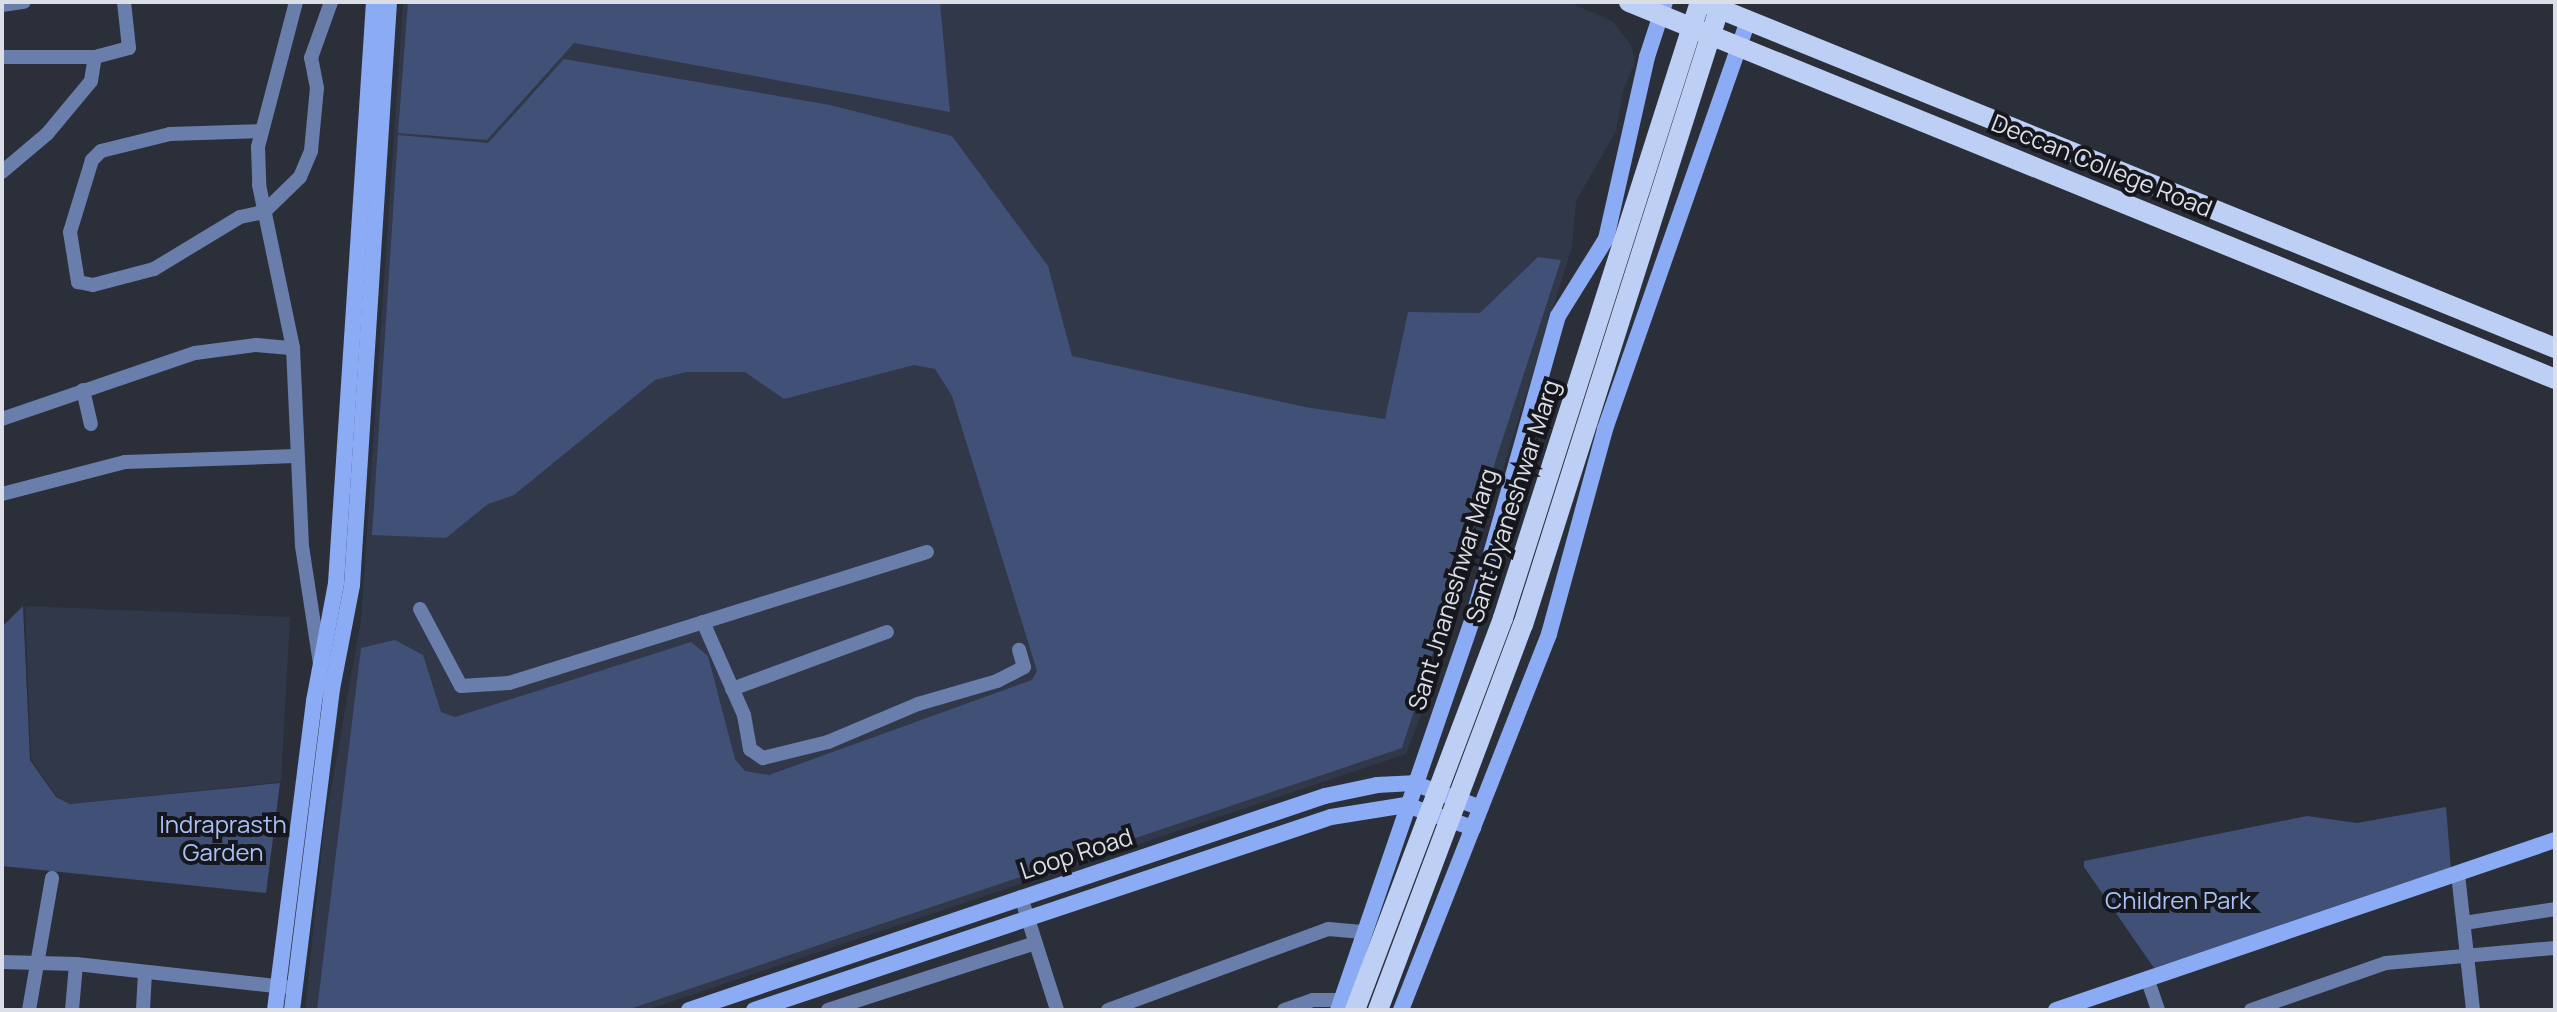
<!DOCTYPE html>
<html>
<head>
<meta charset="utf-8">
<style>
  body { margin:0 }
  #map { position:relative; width:2557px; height:1012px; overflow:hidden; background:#2a2f3a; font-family:Manrope,sans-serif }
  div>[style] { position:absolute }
  .built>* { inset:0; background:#303849 }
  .green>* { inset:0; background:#405077 }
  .street>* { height:14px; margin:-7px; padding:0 7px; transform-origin:7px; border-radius:7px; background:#6a7eac }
  .secondary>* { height:16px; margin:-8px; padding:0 8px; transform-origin:8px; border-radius:8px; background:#8babf4 }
  .primary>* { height:20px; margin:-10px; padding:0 10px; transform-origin:10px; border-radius:10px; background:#becff5 }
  span { translate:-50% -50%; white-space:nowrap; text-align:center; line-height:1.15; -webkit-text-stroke:8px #15171c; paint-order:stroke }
  .street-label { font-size:24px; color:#dbdee6 }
  .park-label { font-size:24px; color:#a9c1f7 }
  .frame { position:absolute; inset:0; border:4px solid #dbdee6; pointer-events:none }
</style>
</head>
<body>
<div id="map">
  <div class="built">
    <div style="clip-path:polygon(403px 2px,1569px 2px,1612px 21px,1631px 45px,1635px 62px,1624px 88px,1616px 131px,1576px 201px,1572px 247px,1449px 642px,1406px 754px,647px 1010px,305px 1010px,324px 828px,361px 620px)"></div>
    <div style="clip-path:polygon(25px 606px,290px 617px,281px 782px,70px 804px,56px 796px,31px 759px)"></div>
  </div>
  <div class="green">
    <div style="clip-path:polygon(408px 2px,940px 2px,950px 112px,574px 43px,487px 140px,398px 133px)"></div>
    <div style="clip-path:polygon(564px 59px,830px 105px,952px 136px,1048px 266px,1072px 356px,1305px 407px,1385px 419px,1408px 312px,1480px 313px,1538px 257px,1561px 260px,1402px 748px,627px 1010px,317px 1010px,361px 648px,395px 640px,423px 655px,441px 712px,455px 717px,691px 642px,708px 656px,735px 759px,745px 771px,769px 775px,1032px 680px,1037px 671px,952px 396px,935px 369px,914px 365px,784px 399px,745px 372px,686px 372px,655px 380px,514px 495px,488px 504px,446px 538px,372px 535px,398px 135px,488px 143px)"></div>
    <div style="clip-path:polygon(23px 606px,30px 760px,56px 797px,70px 804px,280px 783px,266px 893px,2px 866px,2px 627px)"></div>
    <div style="clip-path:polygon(2446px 807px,2451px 869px,2154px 968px,2084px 867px,2084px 861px,2307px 816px,2357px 823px)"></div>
  </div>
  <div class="street">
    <div style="left:296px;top:2px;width:150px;rotate:104.7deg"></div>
    <div style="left:258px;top:147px;width:38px;rotate:88deg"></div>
    <div style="left:259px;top:185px;width:167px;rotate:78.2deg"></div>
    <div style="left:293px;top:348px;width:198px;rotate:87.4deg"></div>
    <div style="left:302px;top:546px;width:118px;rotate:81.3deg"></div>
    <div style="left:2px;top:5px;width:22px;rotate:-8deg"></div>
    <div style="left:2px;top:57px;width:93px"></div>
    <div style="left:262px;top:131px;width:92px;rotate:178.1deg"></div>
    <div style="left:170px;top:134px;width:71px;rotate:166.2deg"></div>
    <div style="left:101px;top:151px;width:13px;rotate:135deg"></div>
    <div style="left:92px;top:160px;width:75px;rotate:107deg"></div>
    <div style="left:70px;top:232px;width:51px;rotate:80.9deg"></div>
    <div style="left:78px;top:282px;width:15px;rotate:11deg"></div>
    <div style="left:93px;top:285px;width:63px;rotate:-14.7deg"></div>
    <div style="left:154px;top:269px;width:100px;rotate:-31.2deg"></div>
    <div style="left:240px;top:217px;width:25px;rotate:-12deg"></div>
    <div style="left:264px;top:212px;width:50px;rotate:-44.2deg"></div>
    <div style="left:300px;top:177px;width:28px;rotate:-67deg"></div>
    <div style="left:311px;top:151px;width:63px;rotate:-84.6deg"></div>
    <div style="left:317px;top:88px;width:31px;rotate:-101deg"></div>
    <div style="left:311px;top:58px;width:59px;rotate:-70.3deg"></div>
    <div style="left:2px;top:172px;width:59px;rotate:-40.2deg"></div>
    <div style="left:47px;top:134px;width:69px;rotate:-50.3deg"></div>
    <div style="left:91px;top:81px;width:24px;rotate:-81deg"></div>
    <div style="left:95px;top:57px;width:35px;rotate:-15deg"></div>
    <div style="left:129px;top:48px;width:46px;rotate:-96.2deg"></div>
    <div style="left:83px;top:390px;width:35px;rotate:77deg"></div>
    <div style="left:2px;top:419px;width:204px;rotate:-18.9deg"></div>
    <div style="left:195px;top:353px;width:62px;rotate:-7.5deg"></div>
    <div style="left:256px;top:345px;width:37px;rotate:5deg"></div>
    <div style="left:2px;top:494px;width:127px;rotate:-14.6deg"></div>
    <div style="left:125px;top:462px;width:170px;rotate:-2deg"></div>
    <div style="left:420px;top:609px;width:87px;rotate:62deg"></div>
    <div style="left:461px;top:686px;width:48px;rotate:-3.6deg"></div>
    <div style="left:509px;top:683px;width:438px;rotate:-17.4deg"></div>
    <div style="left:703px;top:622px;width:102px;rotate:66.2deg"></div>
    <div style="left:744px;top:715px;width:35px;rotate:80deg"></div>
    <div style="left:750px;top:749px;width:16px;rotate:35deg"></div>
    <div style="left:763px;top:758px;width:67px;rotate:-13.8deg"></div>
    <div style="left:828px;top:742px;width:98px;rotate:-22.9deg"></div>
    <div style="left:918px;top:704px;width:82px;rotate:-16.2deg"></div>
    <div style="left:997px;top:681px;width:30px;rotate:-27deg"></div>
    <div style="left:1024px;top:667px;width:18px;rotate:-106deg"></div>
    <div style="left:732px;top:689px;width:165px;rotate:-20.2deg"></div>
    <div style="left:2458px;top:874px;width:137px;rotate:83.7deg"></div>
    <div style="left:1021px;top:897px;width:119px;rotate:72.3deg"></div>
    <div style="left:2464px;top:923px;width:92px;rotate:-8.7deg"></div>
    <div style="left:2px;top:962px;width:74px;rotate:1.5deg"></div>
    <div style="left:76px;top:964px;width:219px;rotate:6.3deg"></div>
    <div style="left:2147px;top:978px;width:34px;rotate:71deg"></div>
    <div style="left:29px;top:1010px;width:134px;rotate:-80.1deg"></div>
    <div style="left:72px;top:1010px;width:46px;rotate:-85deg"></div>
    <div style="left:143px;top:1010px;width:38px;rotate:-87deg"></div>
    <div style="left:828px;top:1010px;width:218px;rotate:-17.9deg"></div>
    <div style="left:1108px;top:1010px;width:234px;rotate:-20.2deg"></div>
    <div style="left:1328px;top:929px;width:35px;rotate:5deg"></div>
    <div style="left:1284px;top:1010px;width:31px;rotate:-19deg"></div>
    <div style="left:1313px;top:1000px;width:28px"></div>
    <div style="left:2251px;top:1010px;width:143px;rotate:-19.2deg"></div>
    <div style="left:2386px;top:963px;width:170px;rotate:-5.1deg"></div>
  </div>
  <div class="secondary">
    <div style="left:275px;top:1010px;width:311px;rotate:-82.8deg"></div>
    <div style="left:314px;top:701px;width:120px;rotate:-79.4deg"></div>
    <div style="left:336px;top:583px;width:582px;rotate:-86.26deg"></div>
    <div style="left:292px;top:1010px;width:323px;rotate:-82.9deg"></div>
    <div style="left:332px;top:689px;width:106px;rotate:-79.1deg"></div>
    <div style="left:352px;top:585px;width:584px;rotate:-86.37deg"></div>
    <div style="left:689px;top:1010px;width:671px;rotate:-18.6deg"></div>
    <div style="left:1325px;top:796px;width:53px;rotate:-11.9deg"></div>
    <div style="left:1377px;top:785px;width:36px;rotate:-3deg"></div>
    <div style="left:1413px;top:783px;width:72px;rotate:20.2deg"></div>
    <div style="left:754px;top:1010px;width:608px;rotate:-18.49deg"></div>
    <div style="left:1331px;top:817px;width:76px;rotate:-9.1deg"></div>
    <div style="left:1406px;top:805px;width:71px;rotate:18.9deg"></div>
    <div style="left:1338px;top:1010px;width:422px;rotate:-71deg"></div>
    <div style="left:1475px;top:611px;width:306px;rotate:-74.3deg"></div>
    <div style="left:1558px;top:316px;width:91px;rotate:-58.1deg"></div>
    <div style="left:1606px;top:239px;width:187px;rotate:-77.3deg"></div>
    <div style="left:1647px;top:57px;width:58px;rotate:-71.9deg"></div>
    <div style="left:1401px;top:1010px;width:404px;rotate:-68.5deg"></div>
    <div style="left:1549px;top:634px;width:213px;rotate:-74.7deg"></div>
    <div style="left:1605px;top:429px;width:432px;rotate:-70.7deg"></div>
    <div style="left:2056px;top:1010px;width:527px;rotate:-18.81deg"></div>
  </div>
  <div class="primary">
    <div style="left:1629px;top:2px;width:1000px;rotate:22.15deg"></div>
    <div style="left:1710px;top:5px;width:912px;rotate:22.09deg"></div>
    <div style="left:1355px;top:1010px;width:419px;rotate:-69.3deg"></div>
    <div style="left:1503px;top:618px;width:647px;rotate:-72.27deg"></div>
    <div style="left:1378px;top:1010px;width:411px;rotate:-69.4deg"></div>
    <div style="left:1523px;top:625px;width:646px;rotate:-72.35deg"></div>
  </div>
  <div class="street-label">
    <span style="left:2102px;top:165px;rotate:22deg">Deccan College Road</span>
    <span style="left:1512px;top:501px;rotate:-72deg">Sant Dyaneshwar Marg</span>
    <span style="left:1452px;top:589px;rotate:-73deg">Sant Jnaneshwar Marg</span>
    <span style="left:1076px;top:853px;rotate:-18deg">Loop Road</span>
  </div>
  <div class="park-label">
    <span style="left:223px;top:838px">Indraprasth<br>Garden</span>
    <span style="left:2178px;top:900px">Children Park</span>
  </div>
  <div class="frame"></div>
</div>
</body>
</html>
